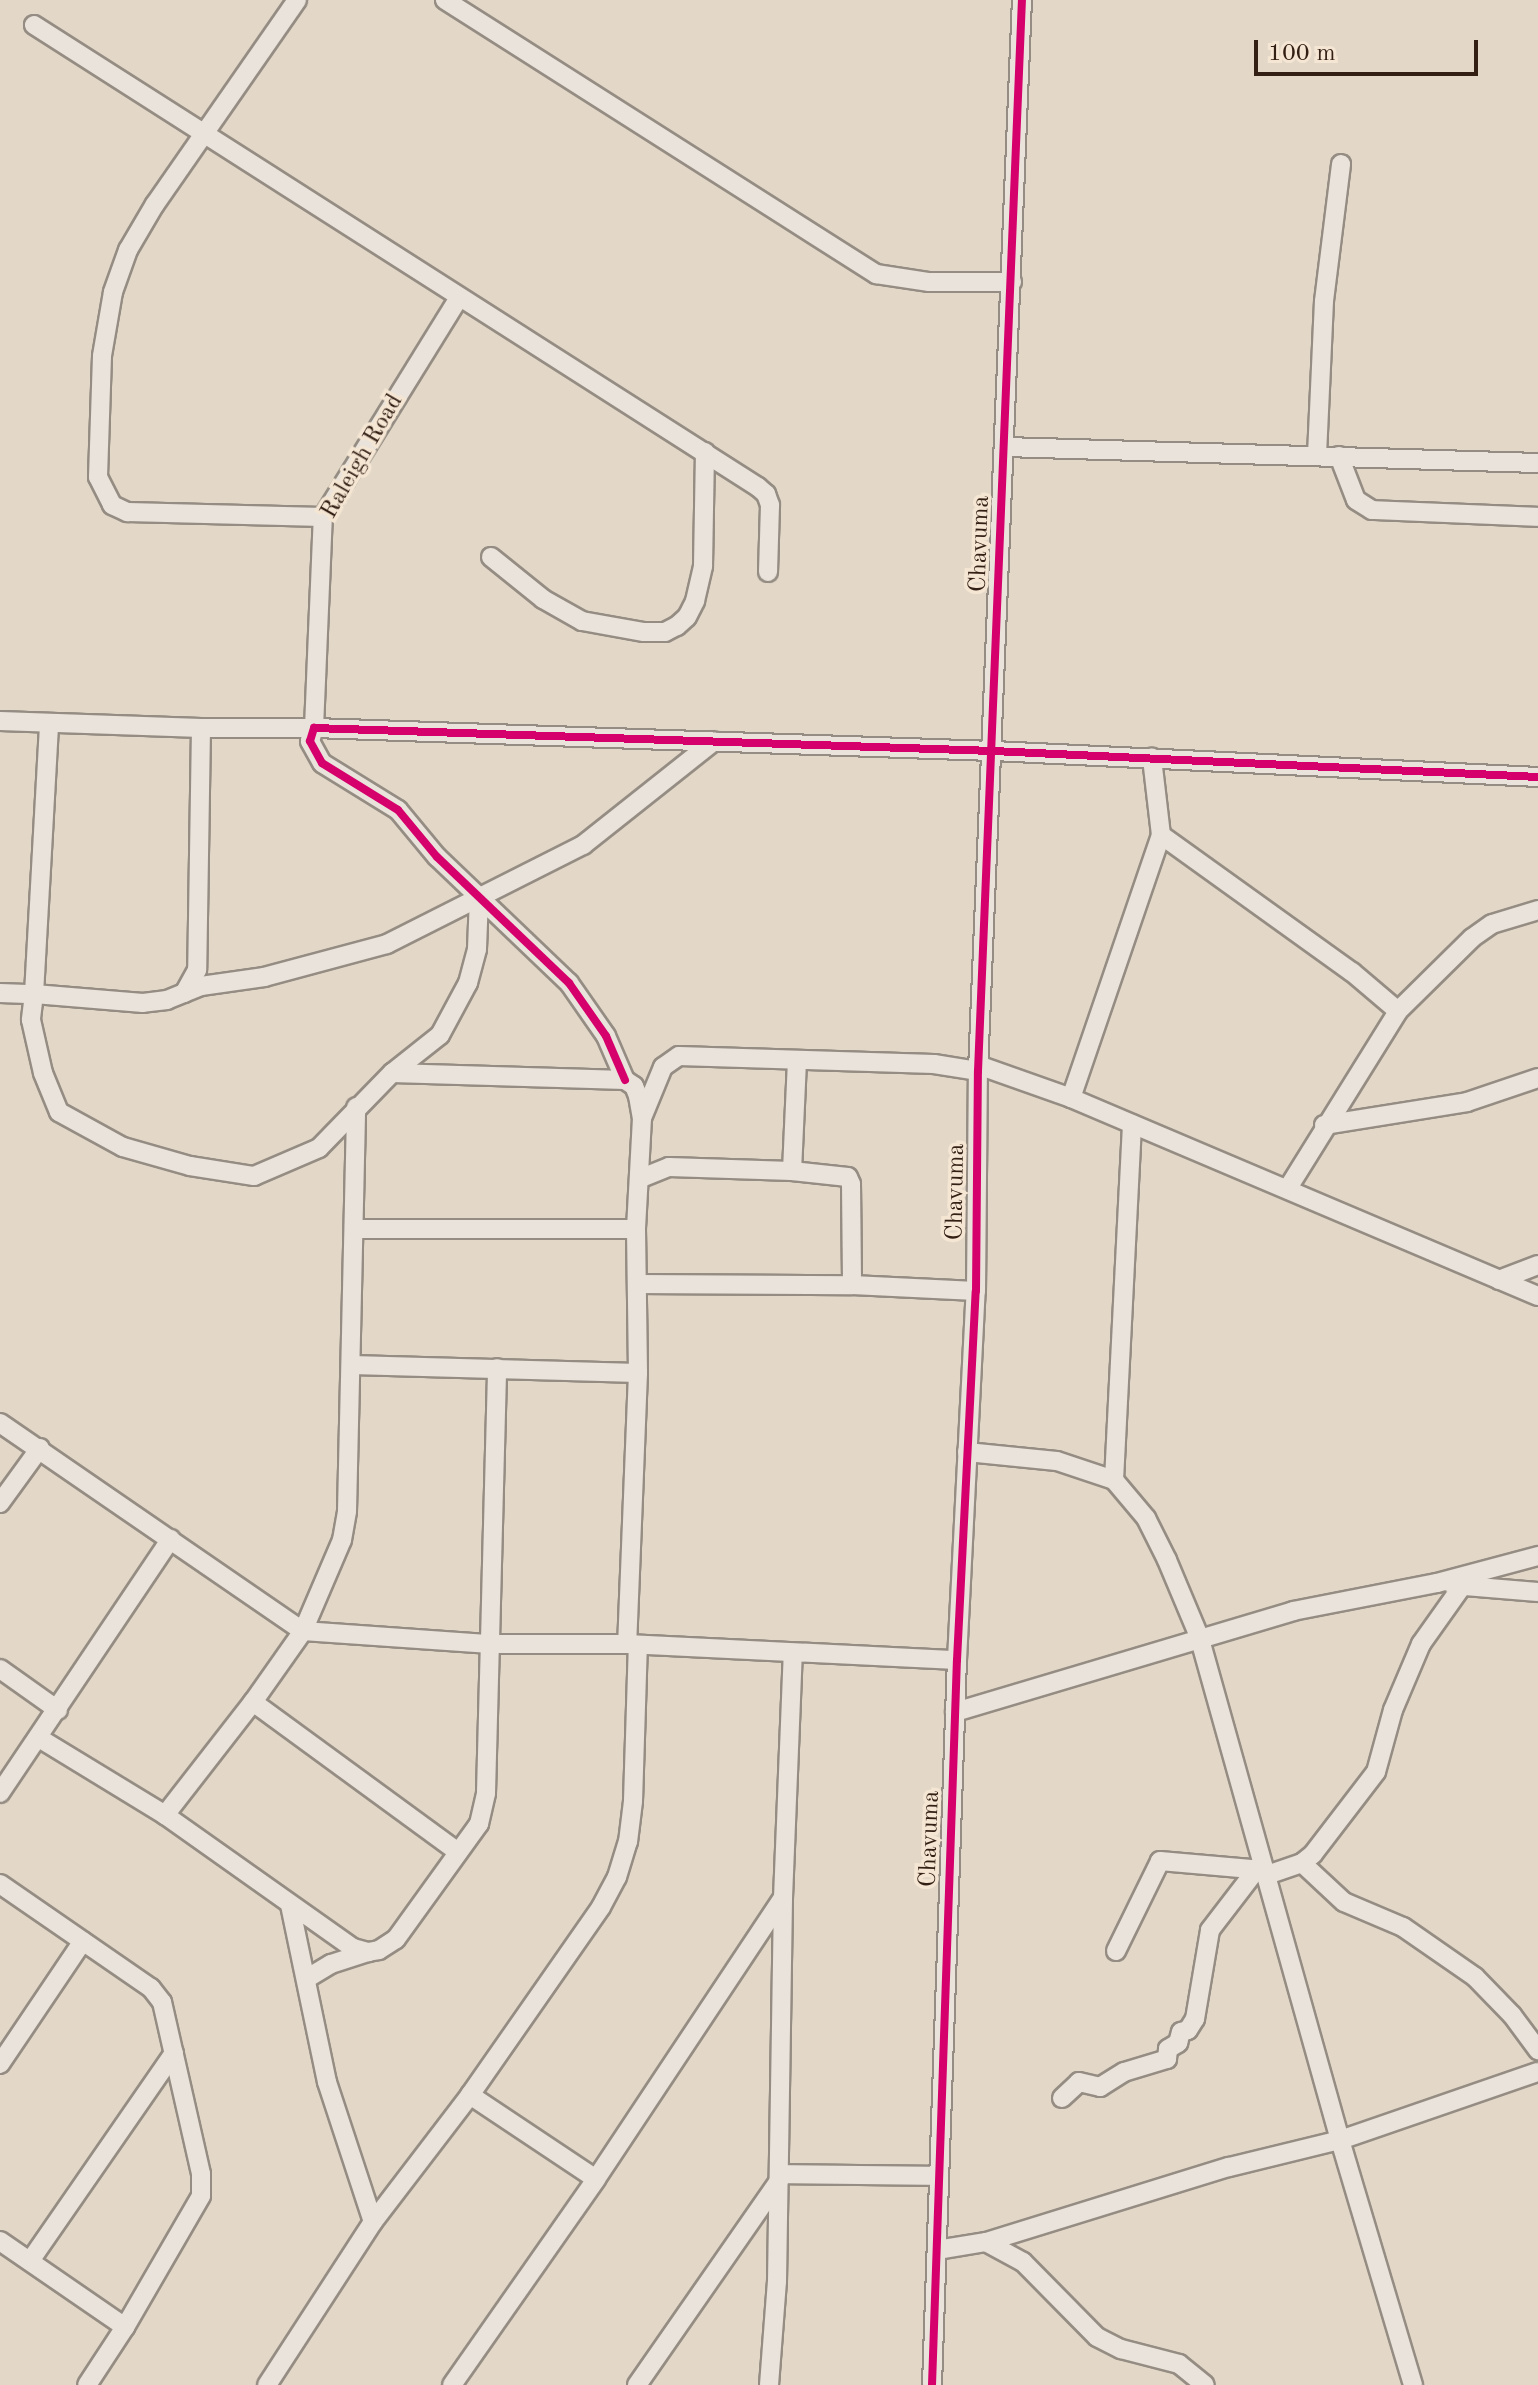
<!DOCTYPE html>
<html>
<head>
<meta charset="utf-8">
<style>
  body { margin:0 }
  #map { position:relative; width:1538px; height:2385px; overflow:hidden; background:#e3d8c8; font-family:"Old Standard TT",serif }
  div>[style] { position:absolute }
  .roads { filter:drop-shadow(2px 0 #958d83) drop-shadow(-2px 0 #958d83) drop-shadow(0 2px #958d83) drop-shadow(0 -2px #958d83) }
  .minor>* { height:18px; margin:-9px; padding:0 9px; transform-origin:9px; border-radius:9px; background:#e9e3db }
  .cycleway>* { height:8px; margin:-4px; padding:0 4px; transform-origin:4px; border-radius:4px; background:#d6006c }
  span { translate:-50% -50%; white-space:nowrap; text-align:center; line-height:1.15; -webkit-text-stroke:7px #f5e6d3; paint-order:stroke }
  .street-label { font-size:24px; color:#331f14 }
  .scale { position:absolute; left:1254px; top:40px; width:224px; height:36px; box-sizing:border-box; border:4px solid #331f14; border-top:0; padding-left:10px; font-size:24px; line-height:28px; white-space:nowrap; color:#331f14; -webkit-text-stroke:6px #f5e6d3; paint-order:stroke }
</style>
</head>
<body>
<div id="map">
  <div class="roads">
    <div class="minor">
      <div style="left:297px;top:0;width:249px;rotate:124.8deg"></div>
      <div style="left:155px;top:204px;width:53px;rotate:120.4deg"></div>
      <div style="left:128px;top:250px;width:45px;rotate:109.7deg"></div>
      <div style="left:113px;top:292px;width:65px;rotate:99.8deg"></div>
      <div style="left:102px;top:356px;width:121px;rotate:91.9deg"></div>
      <div style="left:98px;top:477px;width:31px;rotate:63deg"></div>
      <div style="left:112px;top:505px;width:17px;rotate:25deg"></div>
      <div style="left:127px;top:512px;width:196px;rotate:1.5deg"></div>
      <div style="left:445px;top:0;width:511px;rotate:32.45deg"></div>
      <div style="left:876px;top:274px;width:54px;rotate:8.6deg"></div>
      <div style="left:929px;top:282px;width:83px"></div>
      <div style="left:34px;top:25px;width:859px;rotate:32.54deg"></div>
      <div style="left:758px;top:487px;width:11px;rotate:41deg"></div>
      <div style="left:766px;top:494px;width:12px;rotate:70deg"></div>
      <div style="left:770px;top:505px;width:67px;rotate:91.7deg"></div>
      <div style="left:1005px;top:447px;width:533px;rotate:1.72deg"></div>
      <div style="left:1317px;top:455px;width:154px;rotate:-87.4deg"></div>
      <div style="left:1324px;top:301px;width:138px;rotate:-82.9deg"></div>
      <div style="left:1339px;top:456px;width:47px;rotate:68.9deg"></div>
      <div style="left:1356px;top:500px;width:19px;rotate:32deg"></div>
      <div style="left:1372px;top:510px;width:166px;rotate:2.4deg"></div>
      <div style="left:491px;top:557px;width:67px;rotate:38.9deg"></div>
      <div style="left:543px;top:599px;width:45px;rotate:29.4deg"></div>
      <div style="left:582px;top:621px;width:63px;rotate:10.1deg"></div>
      <div style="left:644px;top:632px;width:21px"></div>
      <div style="left:665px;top:632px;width:13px;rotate:-27deg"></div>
      <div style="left:677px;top:626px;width:13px;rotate:-42deg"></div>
      <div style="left:687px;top:617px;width:18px;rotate:-63deg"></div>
      <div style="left:695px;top:601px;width:36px;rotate:-77deg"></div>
      <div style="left:703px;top:566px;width:114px;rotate:-89deg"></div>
      <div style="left:0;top:721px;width:201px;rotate:2deg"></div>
      <div style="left:201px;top:728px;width:113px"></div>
      <div style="left:314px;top:728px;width:211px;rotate:-87.6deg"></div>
      <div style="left:323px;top:517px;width:256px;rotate:-58.2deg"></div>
      <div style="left:201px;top:728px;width:242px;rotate:90.9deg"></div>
      <div style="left:197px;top:970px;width:26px;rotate:119deg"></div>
      <div style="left:184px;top:993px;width:18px;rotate:158deg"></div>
      <div style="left:167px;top:1000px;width:24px;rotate:173deg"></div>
      <div style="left:143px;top:1003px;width:109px;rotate:-175.3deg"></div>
      <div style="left:34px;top:994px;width:26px;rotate:97deg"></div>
      <div style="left:31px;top:1020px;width:54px;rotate:77.2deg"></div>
      <div style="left:43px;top:1073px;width:42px;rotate:67.7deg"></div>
      <div style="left:59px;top:1112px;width:73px;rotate:28.7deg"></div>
      <div style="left:123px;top:1147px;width:70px;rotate:15.8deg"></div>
      <div style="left:190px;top:1166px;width:65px;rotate:8.9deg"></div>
      <div style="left:254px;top:1176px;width:71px;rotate:-23.3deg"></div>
      <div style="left:319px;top:1148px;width:105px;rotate:-45.8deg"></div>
      <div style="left:392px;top:1073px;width:61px;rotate:-38.4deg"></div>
      <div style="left:440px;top:1035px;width:59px;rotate:-61.7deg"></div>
      <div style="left:468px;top:983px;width:35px;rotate:-75deg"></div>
      <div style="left:477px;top:949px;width:51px;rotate:-87.8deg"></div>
      <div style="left:1161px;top:835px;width:235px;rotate:35.7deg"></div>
      <div style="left:1352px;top:972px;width:60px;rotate:40.3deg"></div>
      <div style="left:0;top:993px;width:34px;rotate:2deg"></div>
      <div style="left:34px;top:994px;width:271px;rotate:-86.8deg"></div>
      <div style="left:184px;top:993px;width:18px;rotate:-22deg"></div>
      <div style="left:201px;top:986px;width:64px;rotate:-8.1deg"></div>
      <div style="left:264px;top:977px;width:127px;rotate:-15deg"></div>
      <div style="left:387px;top:944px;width:220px;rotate:-26.8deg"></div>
      <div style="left:583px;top:845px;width:167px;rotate:-38.4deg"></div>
      <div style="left:978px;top:1065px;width:99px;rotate:19.5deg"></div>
      <div style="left:1071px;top:1098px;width:507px;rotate:22.98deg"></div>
      <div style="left:392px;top:1073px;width:233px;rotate:1.7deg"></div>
      <div style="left:625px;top:1080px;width:11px;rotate:34deg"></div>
      <div style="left:634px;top:1086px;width:11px;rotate:68deg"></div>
      <div style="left:638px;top:1096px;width:22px;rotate:80deg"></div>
      <div style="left:642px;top:1118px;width:111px;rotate:93.1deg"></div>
      <div style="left:636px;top:1229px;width:144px;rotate:89.2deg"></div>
      <div style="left:638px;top:1373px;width:271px;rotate:92.3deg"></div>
      <div style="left:625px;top:1080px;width:48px;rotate:-113.4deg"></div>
      <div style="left:606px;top:1036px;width:65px;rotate:-124.9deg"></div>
      <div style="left:569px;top:983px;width:182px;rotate:-136.3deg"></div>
      <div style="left:437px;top:857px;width:61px;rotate:-129.7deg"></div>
      <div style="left:398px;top:810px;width:89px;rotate:-148.3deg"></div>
      <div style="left:322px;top:763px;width:25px;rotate:-119deg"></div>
      <div style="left:310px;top:741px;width:14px;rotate:-73deg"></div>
      <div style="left:314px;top:728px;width:679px;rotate:1.94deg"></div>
      <div style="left:993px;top:751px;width:546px;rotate:2.73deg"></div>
      <div style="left:1071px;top:1098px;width:278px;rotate:-71.1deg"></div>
      <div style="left:1161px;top:835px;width:78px;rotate:-96.7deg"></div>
      <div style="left:642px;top:1118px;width:55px;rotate:-67.6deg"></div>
      <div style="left:663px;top:1067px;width:19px;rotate:-35deg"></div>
      <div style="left:679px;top:1056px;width:255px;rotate:1.8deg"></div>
      <div style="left:934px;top:1064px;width:45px;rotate:9deg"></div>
      <div style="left:1324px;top:1125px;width:145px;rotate:-9.1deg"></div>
      <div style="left:1467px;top:1102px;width:75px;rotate:-18.7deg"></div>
      <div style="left:792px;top:1171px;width:111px;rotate:-87.4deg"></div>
      <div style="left:639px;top:1179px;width:32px;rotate:-22deg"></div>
      <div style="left:669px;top:1167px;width:123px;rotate:1.9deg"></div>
      <div style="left:792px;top:1171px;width:56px;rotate:6.1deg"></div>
      <div style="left:848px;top:1177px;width:8px;rotate:67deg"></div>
      <div style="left:851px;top:1184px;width:101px;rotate:89.4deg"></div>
      <div style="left:1288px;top:1188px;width:208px;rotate:-58.1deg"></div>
      <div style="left:1398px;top:1011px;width:104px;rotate:-44.6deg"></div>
      <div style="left:1472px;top:938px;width:24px;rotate:-35deg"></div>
      <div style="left:1492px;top:924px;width:48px;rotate:-16.9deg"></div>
      <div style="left:355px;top:1229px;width:281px"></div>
      <div style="left:1499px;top:1280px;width:42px;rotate:-21deg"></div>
      <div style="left:637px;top:1284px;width:215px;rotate:0.3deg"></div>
      <div style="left:852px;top:1285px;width:124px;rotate:2.8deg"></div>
      <div style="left:352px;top:1365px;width:286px;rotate:1.6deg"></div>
      <div style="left:0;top:1423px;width:368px;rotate:34.5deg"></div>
      <div style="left:303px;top:1631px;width:99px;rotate:-66.8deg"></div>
      <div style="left:342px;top:1540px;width:29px;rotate:-80deg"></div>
      <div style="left:347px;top:1511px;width:404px;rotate:-88.7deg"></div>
      <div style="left:967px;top:1452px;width:90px;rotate:5.7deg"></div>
      <div style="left:1057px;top:1461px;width:60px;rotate:18.4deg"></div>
      <div style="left:1114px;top:1480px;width:50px;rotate:49.9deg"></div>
      <div style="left:1146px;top:1518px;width:47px;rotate:63.4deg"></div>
      <div style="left:1167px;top:1560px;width:82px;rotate:67.2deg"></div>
      <div style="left:1199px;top:1636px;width:523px;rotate:74.37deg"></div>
      <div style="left:1340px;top:2140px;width:256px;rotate:73.4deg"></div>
      <div style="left:1114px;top:1480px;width:356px;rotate:-87.1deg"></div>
      <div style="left:0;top:1503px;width:68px;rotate:-54deg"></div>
      <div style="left:1453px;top:1585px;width:85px;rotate:4.7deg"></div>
      <div style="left:0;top:1669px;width:71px;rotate:35.3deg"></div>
      <div style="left:253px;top:1702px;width:254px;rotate:36.2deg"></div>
      <div style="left:955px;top:1712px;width:353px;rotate:-16.6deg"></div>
      <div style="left:1293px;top:1611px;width:147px;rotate:-11deg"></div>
      <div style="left:1437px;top:1583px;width:105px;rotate:-15deg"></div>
      <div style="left:39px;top:1738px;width:148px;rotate:31.4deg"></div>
      <div style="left:165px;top:1815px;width:230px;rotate:35.3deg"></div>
      <div style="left:353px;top:1948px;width:16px;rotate:15deg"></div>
      <div style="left:368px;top:1952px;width:11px;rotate:-10deg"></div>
      <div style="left:379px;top:1950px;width:20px;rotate:-33deg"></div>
      <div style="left:396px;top:1939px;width:142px;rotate:-54.2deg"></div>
      <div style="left:479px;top:1824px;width:32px;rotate:-77deg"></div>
      <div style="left:486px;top:1793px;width:425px;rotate:-88.5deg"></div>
      <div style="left:0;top:1793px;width:306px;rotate:-56.1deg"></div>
      <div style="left:165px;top:1815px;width:143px;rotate:-52.1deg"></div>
      <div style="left:253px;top:1702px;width:87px;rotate:-54.8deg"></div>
      <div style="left:303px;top:1631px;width:188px;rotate:4deg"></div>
      <div style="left:491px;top:1644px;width:136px"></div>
      <div style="left:627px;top:1644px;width:330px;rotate:2.8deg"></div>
      <div style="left:1302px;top:1863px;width:57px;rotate:42.9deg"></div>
      <div style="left:1344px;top:1902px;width:64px;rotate:23deg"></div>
      <div style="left:1403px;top:1927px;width:88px;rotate:34.8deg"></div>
      <div style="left:1475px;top:1977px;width:53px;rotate:45.8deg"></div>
      <div style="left:1512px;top:2015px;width:44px;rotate:53.4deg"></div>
      <div style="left:1267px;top:1875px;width:37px;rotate:-19deg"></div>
      <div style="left:1302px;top:1863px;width:14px;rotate:-39deg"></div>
      <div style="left:1313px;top:1854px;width:103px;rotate:-52.5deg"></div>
      <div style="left:1376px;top:1772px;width:64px;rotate:-74.7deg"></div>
      <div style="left:1393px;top:1710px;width:72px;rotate:-67deg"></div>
      <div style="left:1421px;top:1644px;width:72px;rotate:-54.6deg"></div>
      <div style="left:0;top:1884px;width:183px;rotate:34.6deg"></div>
      <div style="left:151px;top:1988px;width:18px;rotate:52deg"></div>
      <div style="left:162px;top:2002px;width:176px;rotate:77.2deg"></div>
      <div style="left:201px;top:2174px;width:22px;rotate:90deg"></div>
      <div style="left:201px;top:2196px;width:151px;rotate:120.1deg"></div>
      <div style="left:125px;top:2327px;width:69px;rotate:123.2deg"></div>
      <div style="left:290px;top:1905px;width:181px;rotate:78.2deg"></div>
      <div style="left:327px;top:2082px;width:147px;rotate:71.8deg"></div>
      <div style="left:1116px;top:1951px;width:100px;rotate:-63.9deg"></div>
      <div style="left:1160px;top:1861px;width:103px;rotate:5deg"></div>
      <div style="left:306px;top:1979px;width:29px;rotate:-31deg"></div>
      <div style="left:331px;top:1964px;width:39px;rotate:-18deg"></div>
      <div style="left:0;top:2064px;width:148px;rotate:-56deg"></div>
      <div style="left:470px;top:2095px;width:151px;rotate:33.7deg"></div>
      <div style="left:1062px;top:2098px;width:23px;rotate:-43deg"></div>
      <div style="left:1079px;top:2082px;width:22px;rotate:13deg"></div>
      <div style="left:1100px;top:2087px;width:28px;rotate:-32deg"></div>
      <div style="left:1124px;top:2072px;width:45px;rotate:-16.8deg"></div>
      <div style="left:1167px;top:2059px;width:10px;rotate:-84deg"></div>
      <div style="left:1168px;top:2049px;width:12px;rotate:-31deg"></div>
      <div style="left:1178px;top:2043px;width:11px;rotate:-75deg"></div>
      <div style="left:1181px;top:2032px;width:7px;rotate:-16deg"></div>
      <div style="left:1188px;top:2030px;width:13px;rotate:-58deg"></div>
      <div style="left:1195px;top:2019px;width:90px;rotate:-80.4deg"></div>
      <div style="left:1210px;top:1930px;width:76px;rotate:-52.5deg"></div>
      <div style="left:780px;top:2174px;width:158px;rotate:0.7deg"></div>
      <div style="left:0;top:2241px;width:152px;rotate:34.5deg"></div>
      <div style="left:986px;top:2242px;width:42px;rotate:28.4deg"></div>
      <div style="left:1023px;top:2262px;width:105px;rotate:45.4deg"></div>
      <div style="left:1097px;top:2337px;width:27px;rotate:27deg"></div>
      <div style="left:1121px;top:2349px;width:60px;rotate:14.5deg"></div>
      <div style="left:1179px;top:2364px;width:33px;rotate:39deg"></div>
      <div style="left:937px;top:2250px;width:50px;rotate:-9.3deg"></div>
      <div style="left:986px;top:2242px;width:254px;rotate:-17.2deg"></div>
      <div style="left:1229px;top:2167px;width:114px;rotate:-13.7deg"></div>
      <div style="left:1340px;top:2140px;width:209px;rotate:-19deg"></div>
      <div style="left:30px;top:2261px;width:253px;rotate:-55.3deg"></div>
      <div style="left:267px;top:2385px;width:194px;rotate:-57deg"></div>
      <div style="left:373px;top:2222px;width:160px;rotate:-52.6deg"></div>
      <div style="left:470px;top:2095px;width:229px;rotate:-55.1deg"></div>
      <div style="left:601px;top:1907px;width:34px;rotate:-62deg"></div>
      <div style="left:617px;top:1877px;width:37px;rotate:-73deg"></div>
      <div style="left:628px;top:1842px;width:41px;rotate:-83deg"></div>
      <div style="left:633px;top:1801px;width:156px;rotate:-88.2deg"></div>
      <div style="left:452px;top:2385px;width:251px;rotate:-55deg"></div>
      <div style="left:596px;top:2179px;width:338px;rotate:-56.4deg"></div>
      <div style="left:637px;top:2385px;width:249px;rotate:-55.2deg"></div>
      <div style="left:769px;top:2385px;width:104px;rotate:-85.6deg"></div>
      <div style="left:777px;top:2281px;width:383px;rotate:-89.1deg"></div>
      <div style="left:783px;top:1898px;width:245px;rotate:-87.7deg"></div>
      <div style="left:932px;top:2385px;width:725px;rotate:-88.03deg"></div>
      <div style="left:957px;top:1660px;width:369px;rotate:-87.1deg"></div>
      <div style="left:976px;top:1291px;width:220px;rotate:-89.5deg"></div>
      <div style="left:978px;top:1071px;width:1072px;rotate:-87.65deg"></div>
    </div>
  </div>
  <div class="cycleway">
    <div style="left:625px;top:1080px;width:48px;rotate:-113.4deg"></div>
    <div style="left:606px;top:1036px;width:65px;rotate:-124.9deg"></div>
    <div style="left:569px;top:983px;width:182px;rotate:-136.3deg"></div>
    <div style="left:437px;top:857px;width:61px;rotate:-129.7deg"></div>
    <div style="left:398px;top:810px;width:89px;rotate:-148.3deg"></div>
    <div style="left:322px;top:763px;width:25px;rotate:-119deg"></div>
    <div style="left:310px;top:741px;width:14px;rotate:-73deg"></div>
    <div style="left:314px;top:728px;width:679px;rotate:1.94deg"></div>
    <div style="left:993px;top:751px;width:546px;rotate:2.73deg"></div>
    <div style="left:932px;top:2385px;width:725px;rotate:-88.03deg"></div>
    <div style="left:957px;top:1660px;width:369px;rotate:-87.1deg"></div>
    <div style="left:976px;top:1291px;width:220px;rotate:-89.5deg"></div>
    <div style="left:978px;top:1071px;width:1072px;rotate:-87.65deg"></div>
  </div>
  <div class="street-label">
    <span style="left:363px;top:457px;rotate:-60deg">Raleigh Road</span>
    <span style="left:981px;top:544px;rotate:-88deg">Chavuma</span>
    <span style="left:957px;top:1192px;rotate:-89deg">Chavuma</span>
    <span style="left:931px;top:1839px;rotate:-88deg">Chavuma</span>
  </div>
  <div class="scale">100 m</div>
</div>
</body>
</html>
